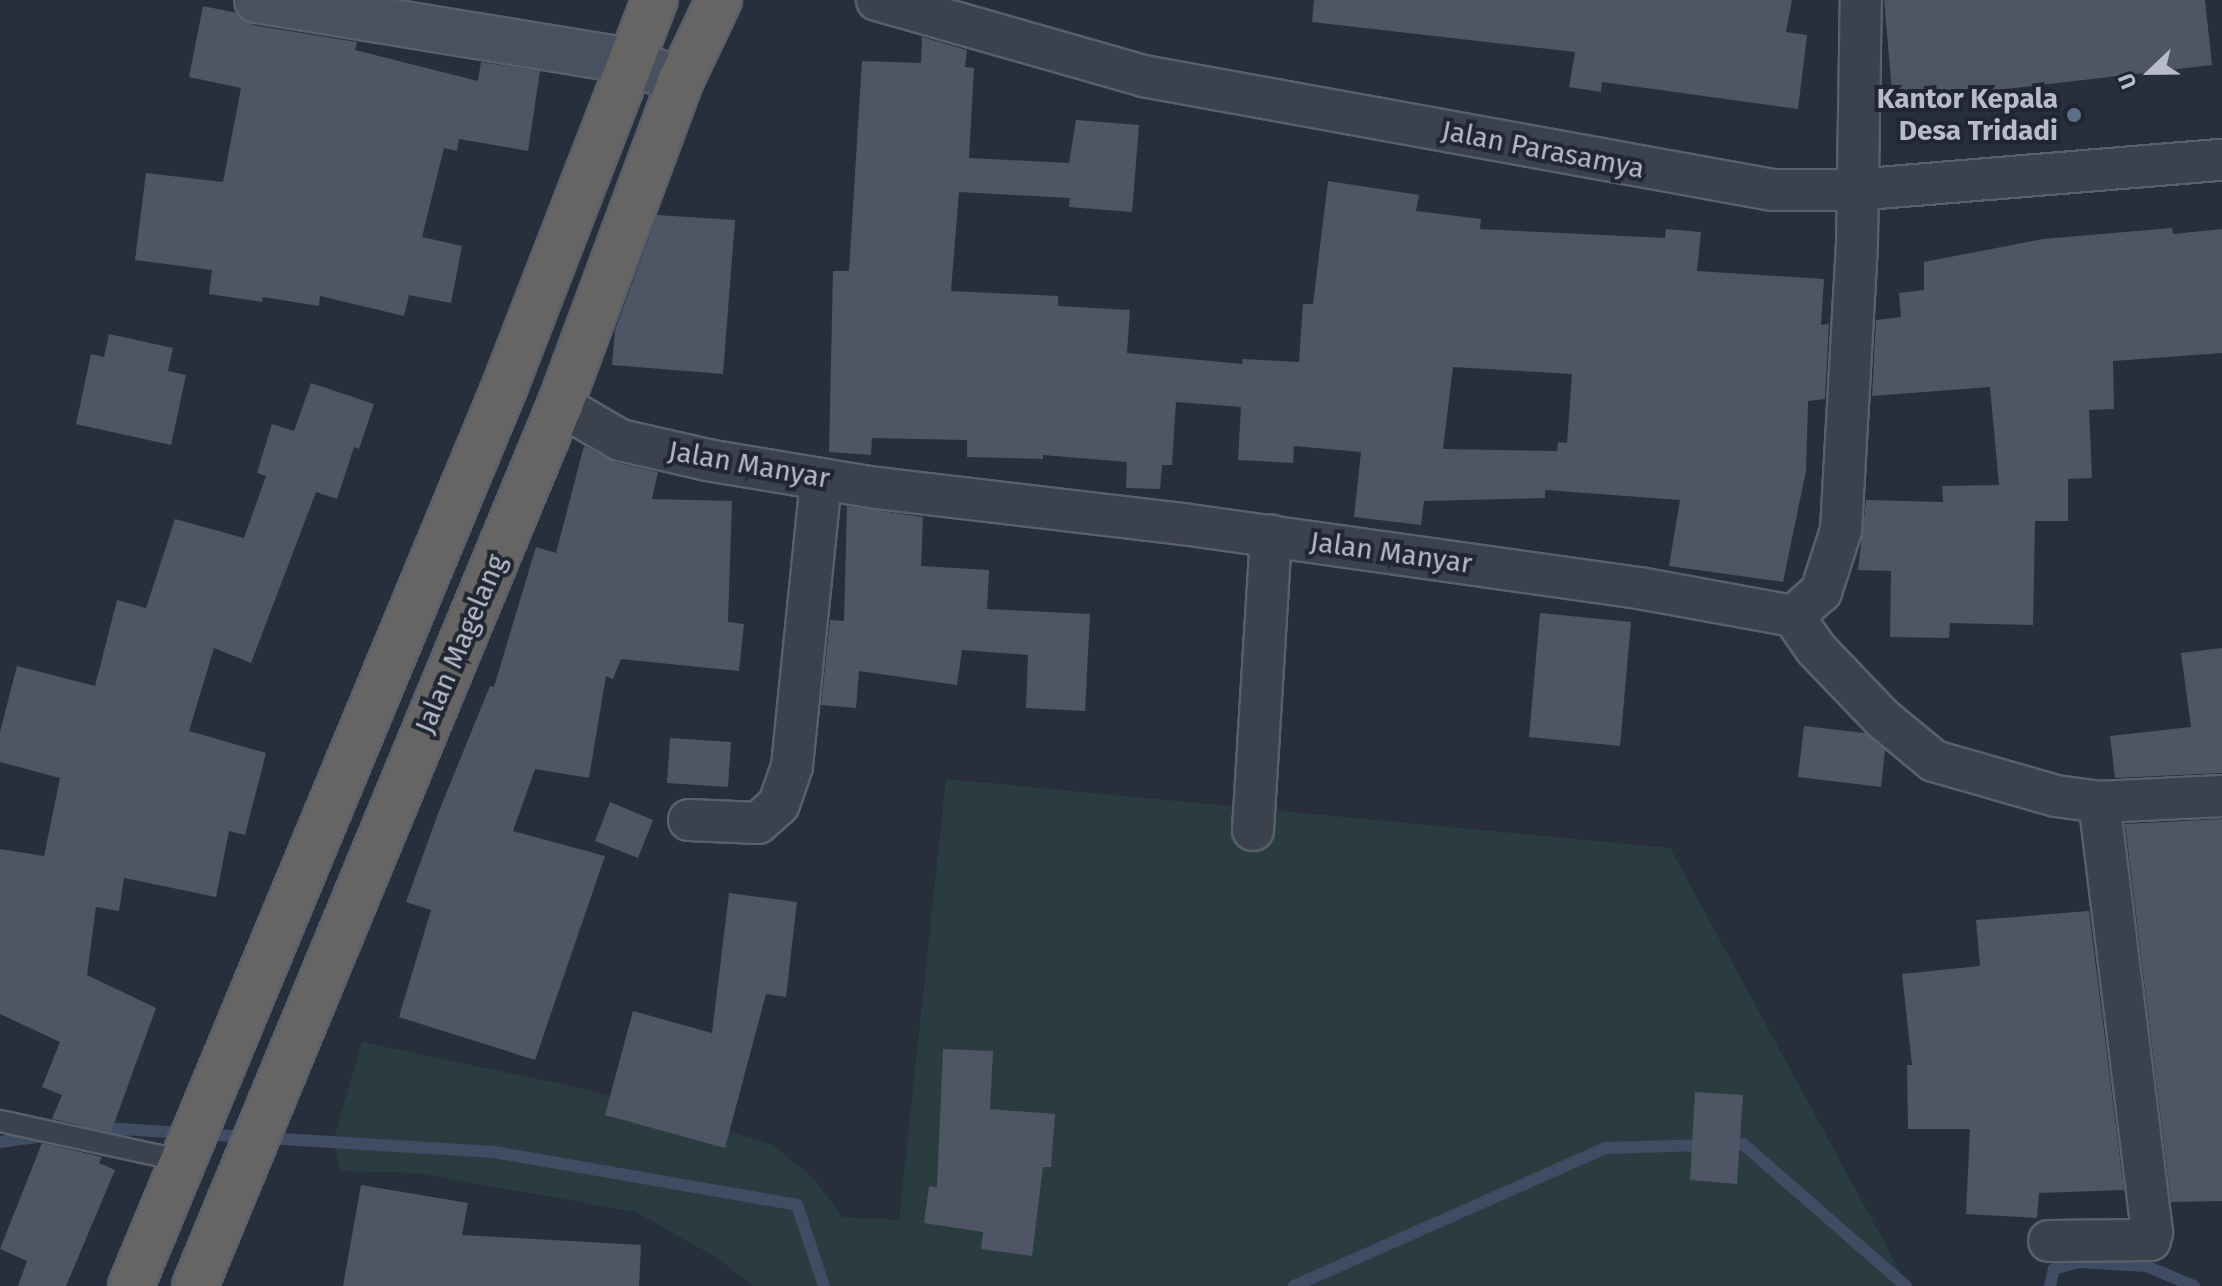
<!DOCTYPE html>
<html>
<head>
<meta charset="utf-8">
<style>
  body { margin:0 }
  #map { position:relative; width:2222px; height:1286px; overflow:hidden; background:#272f3d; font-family:"Fira Sans",sans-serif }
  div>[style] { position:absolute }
  .green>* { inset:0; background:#2a3c3f }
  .stream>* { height:12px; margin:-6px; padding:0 6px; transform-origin:6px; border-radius:6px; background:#3f4c64 }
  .building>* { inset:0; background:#4e5665 }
  .roads { filter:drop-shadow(2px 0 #595f6b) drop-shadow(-2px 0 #595f6b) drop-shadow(0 2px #595f6b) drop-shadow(0 -2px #595f6b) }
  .service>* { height:20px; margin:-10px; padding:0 10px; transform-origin:10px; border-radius:10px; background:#3b414d }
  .minor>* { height:40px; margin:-20px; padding:0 20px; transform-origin:20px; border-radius:20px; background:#3b414d }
  .secondary>* { height:44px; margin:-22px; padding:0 22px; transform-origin:22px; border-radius:22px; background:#495060 }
  .trunk>* { height:44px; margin:-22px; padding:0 22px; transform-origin:22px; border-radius:22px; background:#666563 }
  .dots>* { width:22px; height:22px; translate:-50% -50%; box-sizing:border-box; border:4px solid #202632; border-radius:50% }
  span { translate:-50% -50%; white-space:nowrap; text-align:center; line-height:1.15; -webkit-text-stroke:8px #202632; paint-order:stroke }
  .poi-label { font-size:28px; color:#b7bcc8; font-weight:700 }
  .right { translate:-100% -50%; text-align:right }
  .street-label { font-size:28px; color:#b7bcc8 }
  .north { position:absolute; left:2110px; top:32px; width:80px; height:80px; -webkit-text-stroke:6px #202632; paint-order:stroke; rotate:248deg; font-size:22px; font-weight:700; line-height:32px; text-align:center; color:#b7bcc8 }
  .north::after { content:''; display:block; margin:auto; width:28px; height:36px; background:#b7bcc8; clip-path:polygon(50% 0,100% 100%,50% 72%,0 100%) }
</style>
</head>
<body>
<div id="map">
  <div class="green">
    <div style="clip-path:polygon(946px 779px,1670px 848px,1908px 1286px,753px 1286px,719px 1259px,636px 1212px,416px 1173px,341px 1171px,333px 1141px,362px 1042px,589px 1090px,774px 1145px,816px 1181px,842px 1217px,899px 1220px)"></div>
  </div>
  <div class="stream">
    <div style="left:75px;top:1132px;width:29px;rotate:-8deg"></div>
    <div style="left:104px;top:1128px;width:80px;rotate:3.6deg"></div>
    <div style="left:202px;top:1134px;width:46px;rotate:3.7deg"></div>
    <div style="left:266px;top:1138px;width:228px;rotate:3.5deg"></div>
    <div style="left:494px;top:1152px;width:308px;rotate:9.9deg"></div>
    <div style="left:797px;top:1205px;width:85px;rotate:71.6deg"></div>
    <div style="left:0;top:1142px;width:44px;rotate:-7.8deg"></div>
    <div style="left:1724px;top:1145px;width:19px;rotate:-3deg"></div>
    <div style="left:1743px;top:1144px;width:216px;rotate:41.1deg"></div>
    <div style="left:1294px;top:1286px;width:340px;rotate:-23.9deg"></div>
    <div style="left:1605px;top:1148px;width:101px;rotate:-1.7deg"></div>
    <div style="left:2050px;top:1286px;width:17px;rotate:-77deg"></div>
    <div style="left:2054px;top:1269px;width:26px;rotate:-16deg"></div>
    <div style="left:2079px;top:1262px;width:67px;rotate:3.4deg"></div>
    <div style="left:2146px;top:1266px;width:52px;rotate:22.6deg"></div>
  </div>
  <div class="building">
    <div style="clip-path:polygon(1314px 0,1792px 0,1786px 32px,1807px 35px,1798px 109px,1602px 82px,1601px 92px,1569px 87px,1575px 52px,1312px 22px)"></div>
    <div style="clip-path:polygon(1884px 0,2205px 0,2212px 65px,1893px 102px)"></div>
    <div style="clip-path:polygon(203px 6px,237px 13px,253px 25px,357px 42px,355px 50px,478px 81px,481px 62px,540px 71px,528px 151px,459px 139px,457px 151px,444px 148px,422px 237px,462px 246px,451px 303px,409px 295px,404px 316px,320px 296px,319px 306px,263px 297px,262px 302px,209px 294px,212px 270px,135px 260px,146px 173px,223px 182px,241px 88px,189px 77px)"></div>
    <div style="clip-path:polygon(evenodd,922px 37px,967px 50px,965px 67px,974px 68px,969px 158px,1069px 163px,1076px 120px,1139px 125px,1132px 212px,1069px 207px,1070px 198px,959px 192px,951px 291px,1058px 296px,1058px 306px,1130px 310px,1127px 353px,1242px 364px,1243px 359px,1299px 362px,1303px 304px,1313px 304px,1328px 181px,1419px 195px,1416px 211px,1481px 219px,1480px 229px,1665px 238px,1666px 229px,1701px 232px,1697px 271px,1824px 279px,1821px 325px,1829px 324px,1825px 399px,1808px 401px,1806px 471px,1783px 582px,1669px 566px,1680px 500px,1545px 490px,1545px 498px,1424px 501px,1421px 525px,1354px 517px,1361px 452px,1294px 446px,1293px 463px,1238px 460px,1241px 407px,1176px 402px,1172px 465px,1162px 465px,1160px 489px,1126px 488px,1127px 462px,1043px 455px,1043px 459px,967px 457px,967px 440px,872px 438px,871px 455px,829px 452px,833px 271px,849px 271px,862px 61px,921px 63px,922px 37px,1453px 367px,1572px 374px,1567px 443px,1558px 442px,1557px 451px,1443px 449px,1453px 367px)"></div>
    <div style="clip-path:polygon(657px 215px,735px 220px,723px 374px,612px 365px,615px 330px)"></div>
    <div style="clip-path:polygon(2172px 228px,2173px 234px,2222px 229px,2222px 353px,2113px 361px,2114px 409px,2089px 410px,2092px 478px,2068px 479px,2068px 521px,2035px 521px,2033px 625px,1950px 623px,1949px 638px,1890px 637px,1891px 571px,1858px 570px,1866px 500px,1943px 502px,1942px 486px,1999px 485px,1990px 387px,1872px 396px,1876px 320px,1901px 317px,1899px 293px,1924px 290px,1924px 262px,2043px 239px)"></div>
    <div style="clip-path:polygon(109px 334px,173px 348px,168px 371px,186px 375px,171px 445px,76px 424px,91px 354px,104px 357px)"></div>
    <div style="clip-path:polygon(311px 383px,374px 404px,359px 449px,354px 447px,337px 499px,316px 492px,251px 663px,214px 648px,189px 731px,266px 753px,245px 835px,229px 831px,216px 897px,124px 878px,119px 911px,96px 907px,87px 975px,156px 1008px,111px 1132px,52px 1119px,62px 1095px,42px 1087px,60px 1042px,0 1014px,0 849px,44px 856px,60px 778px,0 762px,0 732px,17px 666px,95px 686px,117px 600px,146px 608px,175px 519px,244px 538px,266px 476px,257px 473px,272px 424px,294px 431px)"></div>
    <div style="clip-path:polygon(584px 446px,614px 462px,658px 472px,652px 499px,732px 501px,728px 622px,744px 624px,739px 671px,621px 659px,613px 679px,606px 676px,589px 778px,535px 769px,513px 831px,605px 856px,535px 1060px,399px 1017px,431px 910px,406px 902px,439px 811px,490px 686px,494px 687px,536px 547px,556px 553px)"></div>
    <div style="clip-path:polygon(847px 506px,923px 517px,921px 566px,989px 570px,987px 609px,1090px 614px,1085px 711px,1026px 708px,1028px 655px,962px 650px,957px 685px,859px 671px,856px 708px,821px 705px,830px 620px,844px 621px)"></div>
    <div style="clip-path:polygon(1540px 613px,1631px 622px,1620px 746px,1529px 737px)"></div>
    <div style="clip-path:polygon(2222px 648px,2222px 773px,2115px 778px,2110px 736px,2191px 727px,2181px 653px)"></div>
    <div style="clip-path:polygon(1804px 726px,1865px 733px,1885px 750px,1881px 787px,1798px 777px)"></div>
    <div style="clip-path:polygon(670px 738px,731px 742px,728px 787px,667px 783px)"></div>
    <div style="clip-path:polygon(610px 802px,653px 820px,638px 858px,595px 841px)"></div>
    <div style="clip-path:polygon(2222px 819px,2222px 1201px,2171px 1202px,2125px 824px)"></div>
    <div style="clip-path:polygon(729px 893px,797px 902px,786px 997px,766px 994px,725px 1148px,605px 1115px,633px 1011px,712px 1033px)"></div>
    <div style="clip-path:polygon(2089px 911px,2124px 1190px,2039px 1193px,2037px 1218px,1966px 1214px,1970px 1129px,1908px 1129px,1907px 1065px,1912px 1065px,1902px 974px,1980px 966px,1976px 920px)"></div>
    <div style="clip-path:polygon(943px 1049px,993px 1051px,990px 1109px,1055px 1114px,1051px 1167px,1043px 1167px,1032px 1256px,981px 1249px,983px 1232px,924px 1223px,929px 1186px,937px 1187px)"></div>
    <div style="clip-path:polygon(1695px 1092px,1743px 1095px,1737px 1184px,1690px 1180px)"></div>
    <div style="clip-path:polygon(42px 1143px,102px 1157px,99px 1163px,115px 1170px,66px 1286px,18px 1286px,27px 1261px,0 1249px)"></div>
    <div style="clip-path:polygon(361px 1185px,468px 1203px,462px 1235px,641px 1245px,639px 1286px,343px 1286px)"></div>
  </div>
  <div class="roads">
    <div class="service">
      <div style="left:0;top:1121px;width:187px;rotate:12.3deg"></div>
    </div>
    <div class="minor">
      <div style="left:877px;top:0;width:277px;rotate:15.9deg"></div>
      <div style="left:1143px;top:76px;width:640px;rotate:10.26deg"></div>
      <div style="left:1773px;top:190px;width:81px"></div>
      <div style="left:1854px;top:190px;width:369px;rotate:-4.7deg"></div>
      <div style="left:560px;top:405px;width:69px;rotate:30.3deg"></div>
      <div style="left:620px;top:440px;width:89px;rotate:12.9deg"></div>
      <div style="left:707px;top:460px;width:172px;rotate:9.4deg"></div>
      <div style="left:877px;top:488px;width:308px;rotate:6.7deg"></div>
      <div style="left:1183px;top:524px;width:460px;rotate:8deg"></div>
      <div style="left:1639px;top:588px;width:157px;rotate:10.3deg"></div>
      <div style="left:1793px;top:616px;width:37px;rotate:-41deg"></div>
      <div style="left:1821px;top:592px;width:65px;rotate:-72.1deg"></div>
      <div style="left:1841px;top:530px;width:288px;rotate:-86.8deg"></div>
      <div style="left:1857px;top:242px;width:242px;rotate:-89.1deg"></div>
      <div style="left:1793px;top:616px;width:39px;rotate:55deg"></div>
      <div style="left:1815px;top:648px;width:98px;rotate:46.2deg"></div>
      <div style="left:1883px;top:719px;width:66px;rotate:39.5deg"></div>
      <div style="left:1934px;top:761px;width:127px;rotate:16deg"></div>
      <div style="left:2056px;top:796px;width:43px;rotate:7.9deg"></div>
      <div style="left:2099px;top:802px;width:123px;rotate:-2.8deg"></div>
      <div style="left:689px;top:820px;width:69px;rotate:2.5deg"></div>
      <div style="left:758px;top:823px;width:28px;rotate:-42deg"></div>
      <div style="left:779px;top:804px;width:40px;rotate:-71.1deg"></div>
      <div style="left:792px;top:766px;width:288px;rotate:-84.2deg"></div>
      <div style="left:1253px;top:830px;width:295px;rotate:-86.5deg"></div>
      <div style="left:2049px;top:1241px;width:101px;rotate:-0.6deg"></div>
      <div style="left:2150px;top:1240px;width:8px;rotate:-76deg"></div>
      <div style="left:2152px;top:1232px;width:433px;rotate:-97deg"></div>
    </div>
    <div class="secondary">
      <div style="left:257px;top:0;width:379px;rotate:9.3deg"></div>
      <div style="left:631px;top:61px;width:53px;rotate:23.2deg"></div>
    </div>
    <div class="trunk">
      <div style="left:131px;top:1286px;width:975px;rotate:-67.43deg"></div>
      <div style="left:505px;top:386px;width:414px;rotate:-68.8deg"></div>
      <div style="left:195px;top:1286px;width:954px;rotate:-67.5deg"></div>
      <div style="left:560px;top:405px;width:345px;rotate:-69.6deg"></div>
      <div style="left:680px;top:82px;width:91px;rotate:-64.6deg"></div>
    </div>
  </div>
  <div class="dots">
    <div style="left:2074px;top:115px;background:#5c6f8a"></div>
  </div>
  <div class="poi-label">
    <span class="right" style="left:2058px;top:115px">Kantor Kepala<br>Desa Tridadi</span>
  </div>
  <div class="street-label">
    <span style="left:1543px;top:150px;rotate:11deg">Jalan Parasamya</span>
    <span style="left:749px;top:465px;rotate:10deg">Jalan Manyar</span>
    <span style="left:1391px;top:553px;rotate:8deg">Jalan Manyar</span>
    <span style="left:461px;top:644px;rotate:-67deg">Jalan Magelang</span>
  </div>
  <div class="north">U</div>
</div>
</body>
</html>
